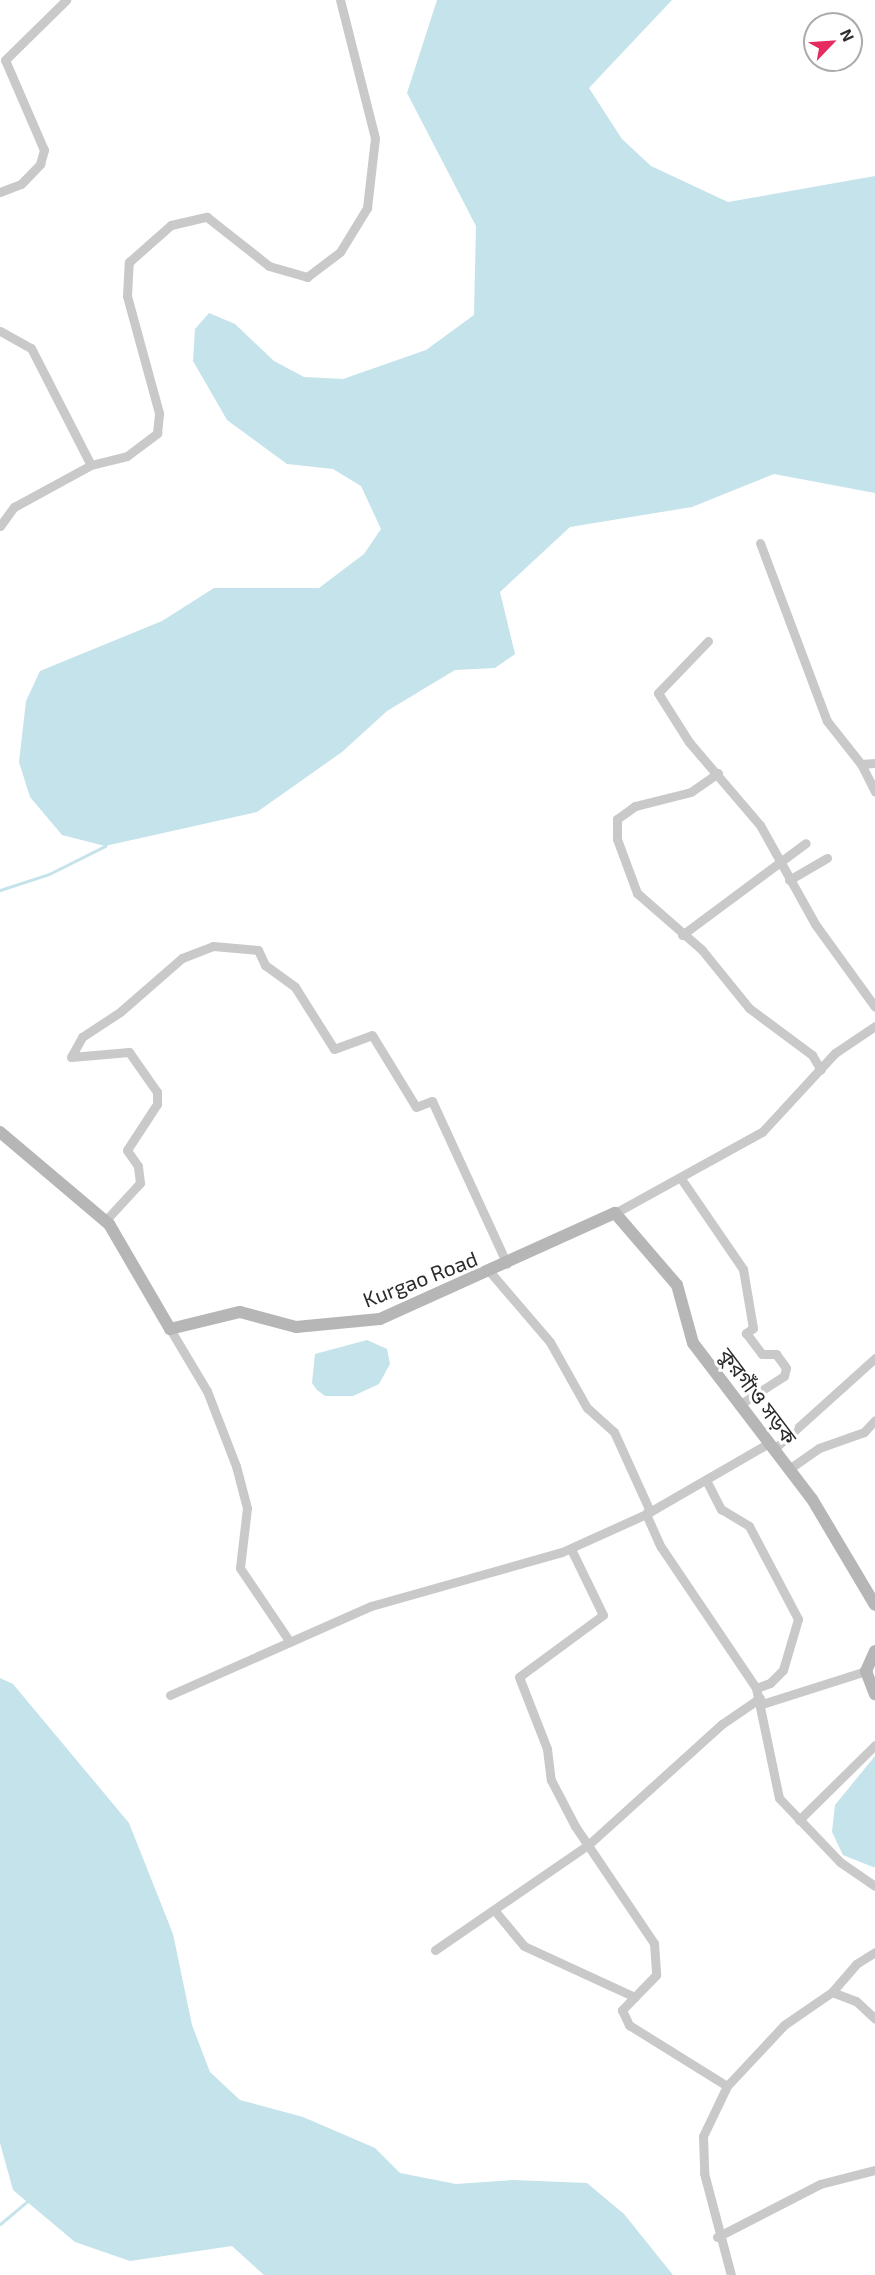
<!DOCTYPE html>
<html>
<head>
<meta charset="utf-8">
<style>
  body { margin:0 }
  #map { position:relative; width:875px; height:2275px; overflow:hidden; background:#fff; font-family:"Exo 2","Noto Sans Bengali",sans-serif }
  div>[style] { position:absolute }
  .water>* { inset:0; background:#c4e3ea }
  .stream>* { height:3px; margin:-1.5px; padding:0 1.5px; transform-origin:1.5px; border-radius:1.5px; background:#c4e3ea }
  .street>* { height:9px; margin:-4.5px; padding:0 4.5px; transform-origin:4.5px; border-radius:4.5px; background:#c9c9c9 }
  .secondary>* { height:12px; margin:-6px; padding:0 6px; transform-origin:6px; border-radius:6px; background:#b6b6b6 }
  span { translate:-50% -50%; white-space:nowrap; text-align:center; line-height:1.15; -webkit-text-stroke:6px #fff; paint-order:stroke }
  .street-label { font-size:21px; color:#2c2c2c }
  .north { position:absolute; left:803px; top:12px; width:60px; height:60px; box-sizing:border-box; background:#fff; border:2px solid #ababab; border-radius:50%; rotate:65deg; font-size:16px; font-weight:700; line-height:24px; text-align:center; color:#2c2c2c }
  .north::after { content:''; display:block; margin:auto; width:21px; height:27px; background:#e52b5f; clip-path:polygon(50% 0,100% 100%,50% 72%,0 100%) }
</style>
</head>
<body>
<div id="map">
  <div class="water">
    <div style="clip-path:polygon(437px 0,672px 0,589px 88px,622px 139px,651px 166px,728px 202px,875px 176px,875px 493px,774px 474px,692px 507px,570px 527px,500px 592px,515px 654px,495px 668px,455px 670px,387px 711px,342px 752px,257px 812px,105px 846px,62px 835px,30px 797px,19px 762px,26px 701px,40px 671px,162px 621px,214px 588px,319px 588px,364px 554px,381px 529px,361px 486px,333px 469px,287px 464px,227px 420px,193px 361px,195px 329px,209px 313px,235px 324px,274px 361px,304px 377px,343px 379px,426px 350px,474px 315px,476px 226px,407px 93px)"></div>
    <div style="clip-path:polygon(367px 1340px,387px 1349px,390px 1364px,379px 1384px,353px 1396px,325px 1396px,317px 1390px,312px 1383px,315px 1354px)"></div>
    <div style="clip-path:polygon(0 1678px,13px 1684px,129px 1823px,173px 1934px,192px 2025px,210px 2072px,240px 2100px,303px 2117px,375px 2148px,400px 2173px,456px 2184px,513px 2180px,587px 2183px,624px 2214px,673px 2275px,264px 2275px,232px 2246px,130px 2261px,75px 2242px,13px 2190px,0 2143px)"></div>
    <div style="clip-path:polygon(875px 1756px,875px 1867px,873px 1867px,843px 1855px,832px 1832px,835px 1805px)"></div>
  </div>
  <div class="stream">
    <div style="left:0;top:890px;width:52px;rotate:-18.1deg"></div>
    <div style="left:49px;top:874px;width:63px;rotate:-26.6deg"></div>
    <div style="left:0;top:2224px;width:40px;rotate:-40deg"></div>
  </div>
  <div class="street">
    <div style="left:0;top:192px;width:22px;rotate:-21deg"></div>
    <div style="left:21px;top:184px;width:28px;rotate:-46deg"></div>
    <div style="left:40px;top:164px;width:15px;rotate:-74deg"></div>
    <div style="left:44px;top:150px;width:98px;rotate:-113.4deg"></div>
    <div style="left:5px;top:60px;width:86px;rotate:-44.5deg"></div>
    <div style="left:0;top:331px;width:35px;rotate:29deg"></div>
    <div style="left:31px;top:348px;width:131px;rotate:62.9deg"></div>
    <div style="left:0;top:526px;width:24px;rotate:-54deg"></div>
    <div style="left:14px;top:507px;width:88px;rotate:-28.6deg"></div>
    <div style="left:91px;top:465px;width:37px;rotate:-14deg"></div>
    <div style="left:127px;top:456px;width:38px;rotate:-37deg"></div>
    <div style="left:157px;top:433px;width:20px;rotate:-84deg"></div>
    <div style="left:159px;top:413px;width:121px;rotate:-105.3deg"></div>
    <div style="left:127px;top:296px;width:34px;rotate:-87deg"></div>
    <div style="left:129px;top:262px;width:56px;rotate:-41.4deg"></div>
    <div style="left:171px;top:225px;width:37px;rotate:-13deg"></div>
    <div style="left:207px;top:217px;width:79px;rotate:38.3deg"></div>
    <div style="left:269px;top:266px;width:40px;rotate:16deg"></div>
    <div style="left:307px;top:277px;width:41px;rotate:-37.1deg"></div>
    <div style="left:340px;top:252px;width:52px;rotate:-58.5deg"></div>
    <div style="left:367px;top:208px;width:70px;rotate:-83.5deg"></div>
    <div style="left:375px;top:138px;width:142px;rotate:-104.2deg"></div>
    <div style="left:760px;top:543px;width:190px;rotate:69.4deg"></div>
    <div style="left:827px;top:721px;width:55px;rotate:51.7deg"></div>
    <div style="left:861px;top:764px;width:14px;rotate:-4deg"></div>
    <div style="left:708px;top:641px;width:72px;rotate:133.9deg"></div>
    <div style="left:658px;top:693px;width:58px;rotate:57.7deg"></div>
    <div style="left:689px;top:742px;width:109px;rotate:49.5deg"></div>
    <div style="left:760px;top:825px;width:113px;rotate:60.9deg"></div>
    <div style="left:815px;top:924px;width:102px;rotate:54.1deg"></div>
    <div style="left:861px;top:764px;width:31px;rotate:63deg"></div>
    <div style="left:718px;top:773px;width:33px;rotate:145deg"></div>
    <div style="left:691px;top:792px;width:58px;rotate:166deg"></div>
    <div style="left:635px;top:806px;width:22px;rotate:144deg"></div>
    <div style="left:617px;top:819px;width:20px;rotate:90deg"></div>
    <div style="left:617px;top:839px;width:58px;rotate:69.7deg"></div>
    <div style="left:637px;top:893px;width:86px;rotate:41.2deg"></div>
    <div style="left:702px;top:950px;width:75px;rotate:51deg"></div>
    <div style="left:749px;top:1008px;width:79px;rotate:36.7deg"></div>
    <div style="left:812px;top:1055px;width:17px;rotate:59deg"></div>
    <div style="left:789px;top:880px;width:44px;rotate:-30.1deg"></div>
    <div style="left:682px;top:935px;width:154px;rotate:-36.6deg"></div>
    <div style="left:682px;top:1180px;width:108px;rotate:55.6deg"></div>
    <div style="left:743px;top:1269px;width:60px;rotate:80.4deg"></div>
    <div style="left:753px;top:1328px;width:9px;rotate:144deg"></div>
    <div style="left:746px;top:1333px;width:26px;rotate:53deg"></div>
    <div style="left:762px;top:1354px;width:14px"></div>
    <div style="left:776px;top:1354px;width:17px;rotate:54deg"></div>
    <div style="left:786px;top:1368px;width:8px;rotate:104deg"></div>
    <div style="left:784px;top:1376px;width:54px;rotate:147.2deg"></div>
    <div style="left:615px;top:1213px;width:168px;rotate:-28.9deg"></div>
    <div style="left:762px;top:1132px;width:108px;rotate:-47.3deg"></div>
    <div style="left:835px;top:1053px;width:48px;rotate:-34deg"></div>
    <div style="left:105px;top:1221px;width:52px;rotate:-47.4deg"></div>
    <div style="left:140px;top:1183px;width:17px;rotate:-97deg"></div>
    <div style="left:138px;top:1166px;width:19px;rotate:-125deg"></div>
    <div style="left:127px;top:1150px;width:55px;rotate:-56.9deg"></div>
    <div style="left:157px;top:1104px;width:12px;rotate:-90deg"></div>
    <div style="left:157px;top:1092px;width:49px;rotate:-125deg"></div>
    <div style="left:129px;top:1052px;width:58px;rotate:175.1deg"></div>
    <div style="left:71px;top:1057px;width:23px;rotate:-61deg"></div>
    <div style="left:82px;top:1037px;width:45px;rotate:-33.3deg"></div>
    <div style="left:120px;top:1012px;width:82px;rotate:-41.1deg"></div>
    <div style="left:182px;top:958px;width:33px;rotate:-21deg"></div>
    <div style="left:213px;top:946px;width:45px;rotate:5.1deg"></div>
    <div style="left:258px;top:950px;width:17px;rotate:65deg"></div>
    <div style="left:265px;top:965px;width:37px;rotate:36deg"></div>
    <div style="left:295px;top:987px;width:73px;rotate:57.8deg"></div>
    <div style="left:334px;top:1049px;width:40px;rotate:-20.2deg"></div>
    <div style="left:372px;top:1035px;width:84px;rotate:58.6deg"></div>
    <div style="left:416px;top:1107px;width:17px;rotate:-21deg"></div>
    <div style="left:432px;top:1101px;width:179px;rotate:65.3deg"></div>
    <div style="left:170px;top:1329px;width:72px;rotate:59.2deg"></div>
    <div style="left:207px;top:1391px;width:80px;rotate:68.9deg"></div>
    <div style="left:236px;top:1466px;width:43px;rotate:75.3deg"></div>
    <div style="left:247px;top:1508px;width:60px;rotate:96.7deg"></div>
    <div style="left:240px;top:1568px;width:89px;rotate:56deg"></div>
    <div style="left:769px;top:1443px;width:142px;rotate:150deg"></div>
    <div style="left:646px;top:1514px;width:36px;rotate:66deg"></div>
    <div style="left:661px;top:1547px;width:170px;rotate:56deg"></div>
    <div style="left:756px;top:1688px;width:112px;rotate:78.2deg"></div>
    <div style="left:779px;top:1798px;width:88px;rotate:46.4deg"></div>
    <div style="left:840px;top:1862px;width:42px;rotate:34.4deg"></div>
    <div style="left:774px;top:1449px;width:136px;rotate:-42deg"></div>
    <div style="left:789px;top:1469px;width:37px;rotate:-35deg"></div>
    <div style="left:819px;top:1448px;width:48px;rotate:-19.6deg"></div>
    <div style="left:864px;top:1432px;width:16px;rotate:-47deg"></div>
    <div style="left:706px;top:1480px;width:33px;rotate:63deg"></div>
    <div style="left:721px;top:1509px;width:33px;rotate:31deg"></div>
    <div style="left:749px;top:1526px;width:105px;rotate:62.2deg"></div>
    <div style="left:798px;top:1619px;width:53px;rotate:106.4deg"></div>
    <div style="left:783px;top:1670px;width:18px;rotate:135deg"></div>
    <div style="left:770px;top:1683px;width:15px;rotate:160deg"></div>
    <div style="left:571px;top:1549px;width:73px;rotate:64.1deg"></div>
    <div style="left:603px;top:1615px;width:104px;rotate:143.6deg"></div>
    <div style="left:519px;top:1677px;width:77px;rotate:68.7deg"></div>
    <div style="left:547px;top:1749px;width:31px;rotate:83deg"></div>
    <div style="left:551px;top:1780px;width:52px;rotate:62.4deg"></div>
    <div style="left:575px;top:1826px;width:141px;rotate:56deg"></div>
    <div style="left:654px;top:1943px;width:32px;rotate:86deg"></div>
    <div style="left:656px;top:1975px;width:49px;rotate:134.2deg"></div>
    <div style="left:622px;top:2010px;width:17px;rotate:65deg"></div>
    <div style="left:629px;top:2025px;width:115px;rotate:31.9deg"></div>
    <div style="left:727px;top:2086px;width:83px;rotate:-46.9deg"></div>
    <div style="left:784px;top:2025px;width:58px;rotate:-34.5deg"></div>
    <div style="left:832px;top:1992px;width:26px;rotate:21deg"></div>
    <div style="left:856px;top:2001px;width:26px;rotate:43deg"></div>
    <div style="left:170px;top:1695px;width:220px;rotate:-23.9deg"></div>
    <div style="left:371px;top:1606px;width:198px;rotate:-15.8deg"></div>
    <div style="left:562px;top:1552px;width:92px;rotate:-24.3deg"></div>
    <div style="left:646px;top:1514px;width:6px;rotate:-59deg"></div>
    <div style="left:649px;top:1509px;width:85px;rotate:-114.4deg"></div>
    <div style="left:614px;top:1432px;width:36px;rotate:-138deg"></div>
    <div style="left:587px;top:1408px;width:76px;rotate:-119.3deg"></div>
    <div style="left:550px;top:1342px;width:92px;rotate:-130.6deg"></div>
    <div style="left:762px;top:1704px;width:109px;rotate:-17.6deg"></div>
    <div style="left:799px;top:1820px;width:107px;rotate:-44.6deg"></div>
    <div style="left:495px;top:1911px;width:45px;rotate:50.4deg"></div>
    <div style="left:524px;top:1946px;width:122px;rotate:24.7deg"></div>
    <div style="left:435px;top:1950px;width:186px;rotate:-34.5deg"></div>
    <div style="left:588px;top:1845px;width:181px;rotate:-42.1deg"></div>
    <div style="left:722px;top:1724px;width:46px;rotate:-34.4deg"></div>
    <div style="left:832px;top:1992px;width:37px;rotate:-49deg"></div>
    <div style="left:856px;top:1964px;width:22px;rotate:-32deg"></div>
    <div style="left:727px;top:2086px;width:55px;rotate:115.6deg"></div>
    <div style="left:703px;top:2136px;width:37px;rotate:88deg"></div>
    <div style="left:704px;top:2173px;width:106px;rotate:75.2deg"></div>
    <div style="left:717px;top:2237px;width:116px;rotate:-27.2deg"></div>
    <div style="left:820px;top:2184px;width:57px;rotate:-14.3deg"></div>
  </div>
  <div class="secondary">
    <div style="left:0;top:1132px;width:143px;rotate:40.2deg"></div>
    <div style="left:109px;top:1224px;width:121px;rotate:59.8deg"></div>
    <div style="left:170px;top:1329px;width:72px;rotate:-13.7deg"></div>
    <div style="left:240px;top:1312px;width:58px;rotate:15deg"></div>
    <div style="left:296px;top:1327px;width:84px;rotate:-5.4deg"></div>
    <div style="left:380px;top:1319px;width:258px;rotate:-24.3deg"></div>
    <div style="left:615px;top:1213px;width:95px;rotate:49.3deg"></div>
    <div style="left:677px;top:1285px;width:60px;rotate:74.6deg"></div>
    <div style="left:693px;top:1343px;width:196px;rotate:52.7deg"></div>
    <div style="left:812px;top:1499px;width:123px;rotate:59.3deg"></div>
    <div style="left:875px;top:1651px;width:22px;rotate:114deg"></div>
    <div style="left:866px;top:1671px;width:25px;rotate:69deg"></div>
  </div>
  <div class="street-label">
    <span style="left:420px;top:1279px;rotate:-21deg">Kurgao Road</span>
    <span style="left:758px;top:1396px;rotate:53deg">কুরগাঁও সড়ক</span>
  </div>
  <div class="north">N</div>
</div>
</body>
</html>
